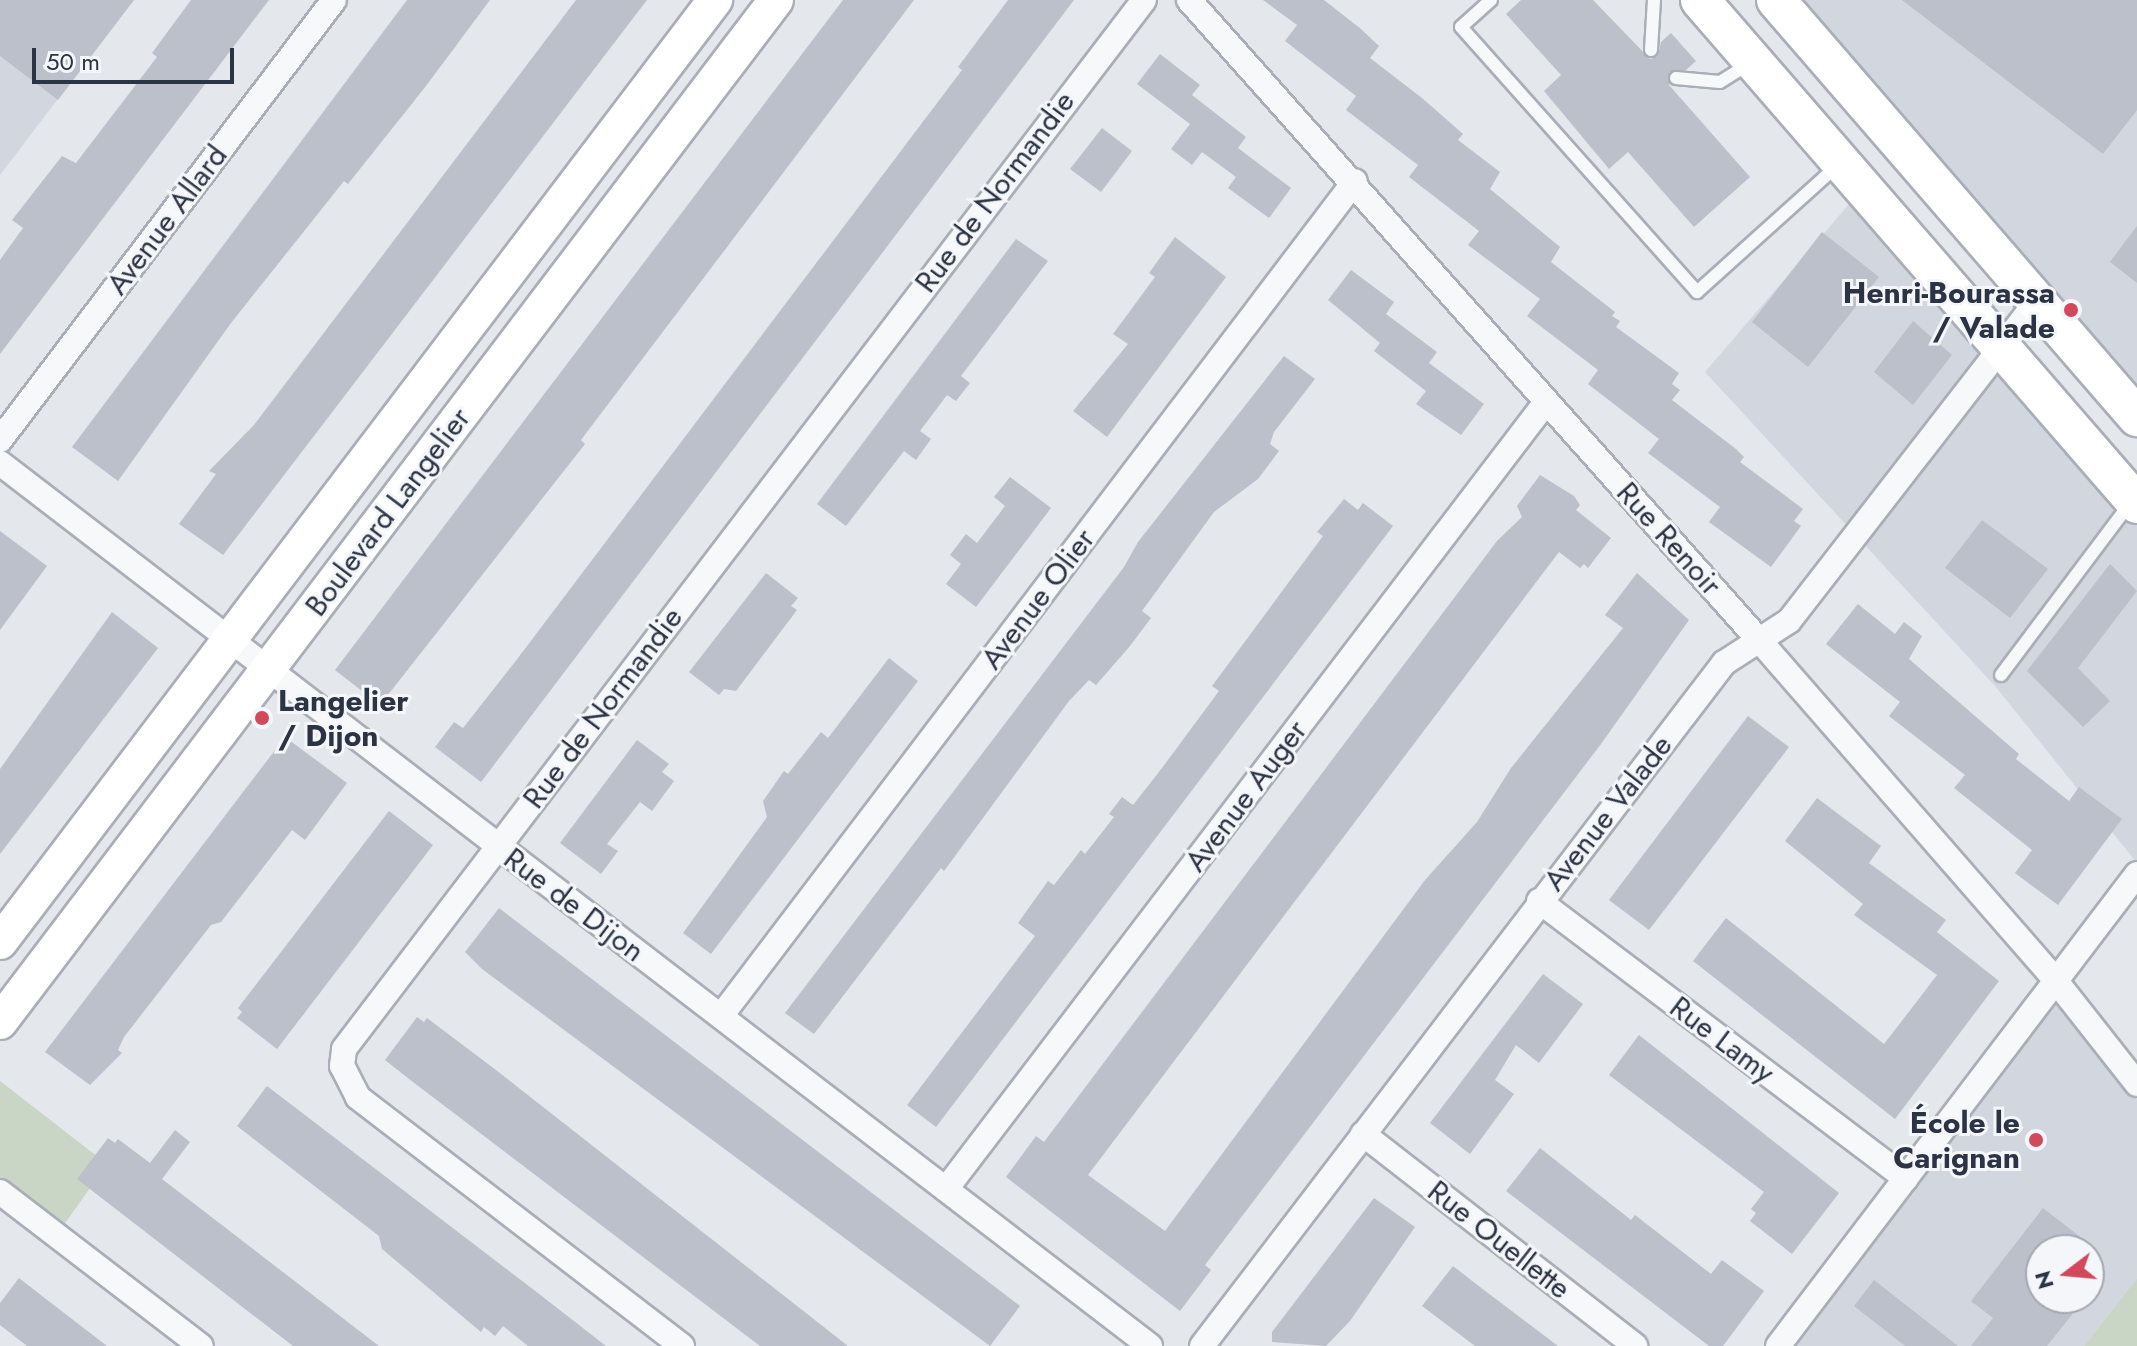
<!DOCTYPE html>
<html>
<head>
<meta charset="utf-8">
<style>
  body { margin:0 }
  #map { position:relative; width:2137px; height:1346px; overflow:hidden; background:#e4e7ec; font-family:Jost,sans-serif }
  div>[style] { position:absolute }
  .built>* { inset:0; background:#d2d6de }
  .green>* { inset:0; background:#c9d6c5 }
  .building>* { inset:0; background:#bbc0ca }
  .roads { filter:drop-shadow(2px 0 #a9aeb7) drop-shadow(-2px 0 #a9aeb7) drop-shadow(0 2px #a9aeb7) drop-shadow(0 -2px #a9aeb7) }
  .service>* { height:12px; margin:-6px; padding:0 6px; transform-origin:6px; border-radius:6px; background:#f7f8fa }
  .minor>* { height:24px; margin:-12px; padding:0 12px; transform-origin:12px; border-radius:12px; background:#f7f8fa }
  .secondary>* { height:34px; margin:-17px; padding:0 17px; transform-origin:17px; border-radius:17px; background:#fff }
  .primary>* { height:38px; margin:-19px; padding:0 19px; transform-origin:19px; border-radius:19px; background:#fff }
  .dots>* { width:22px; height:22px; translate:-50% -50%; box-sizing:border-box; border:4px solid #f4f6f9; border-radius:50% }
  span { translate:-50% -50%; white-space:nowrap; text-align:center; line-height:1.15; -webkit-text-stroke:6px #f4f6f9; paint-order:stroke }
  .street-label { font-size:30px; color:#2b3445 }
  .poi-label { font-size:30px; color:#2b3445; font-weight:700 }
  .right { translate:-100% -50%; text-align:right }
  .left { translate:0 -50%; text-align:left }
  .north { position:absolute; left:2025px; top:1234px; width:80px; height:80px; box-sizing:border-box; background:#f4f6f9; border:2px solid #a4a8b1; border-radius:50%; rotate:254deg; font-size:22px; font-weight:700; line-height:32px; text-align:center; color:#2b3445 }
  .north::after { content:''; display:block; margin:auto; width:28px; height:36px; background:#d1495b; clip-path:polygon(50% 0,100% 100%,50% 72%,0 100%) }
  .scale { position:absolute; left:32px; top:48px; width:202px; height:36px; box-sizing:border-box; border:4px solid #2b3445; border-top:0; padding-left:10px; font-size:24px; line-height:28px; white-space:nowrap; color:#2b3445; -webkit-text-stroke:6px #f4f6f9; paint-order:stroke }
</style>
</head>
<body>
<div id="map">
  <div class="built">
    <div style="clip-path:polygon(0 0,133px 0,0 175px)"></div>
    <div style="clip-path:polygon(1781px 0,2137px 0,2137px 413px)"></div>
    <div style="clip-path:polygon(1862px 189px,2137px 501px,2137px 863px,1995px 686px,1705px 372px)"></div>
    <div style="clip-path:polygon(evenodd,2056px 981px,2137px 1100px,2137px 1278px,2084px 1346px,1778px 1346px,2056px 981px,2041px 1250px,2089px 1250px,2089px 1298px,2041px 1298px,2041px 1250px)"></div>
  </div>
  <div class="green">
    <div style="clip-path:polygon(0 1081px,107px 1164px,56px 1236px,0 1192px)"></div>
    <div style="clip-path:polygon(2137px 1278px,2137px 1346px,2084px 1346px)"></div>
  </div>
  <div class="building">
    <div style="clip-path:polygon(0 0,134px 0,58px 100px,0 56px)"></div>
    <div style="clip-path:polygon(191px 0,269px 0,0 354px,0 260px,23px 228px,12px 220px,62px 156px,76px 163px,157px 57px,152px 53px)"></div>
    <div style="clip-path:polygon(407px 0,490px 0,426px 86px,348px 184px,344px 181px,231px 323px,118px 481px,72px 447px)"></div>
    <div style="clip-path:polygon(576px 0,647px 0,223px 555px,179px 524px,216px 474px,209px 471px,254px 425px)"></div>
    <div style="clip-path:polygon(843px 0,914px 0,590px 428px,581px 440px,585px 444px,380px 705px,335px 670px)"></div>
    <div style="clip-path:polygon(1008px 0,1074px 0,481px 782px,435px 747px,454px 722px,463px 728px,518px 658px,962px 70px,958px 67px)"></div>
    <div style="clip-path:polygon(1263px 0,1324px 0,1361px 29px,1379px 46px,1370px 58px,1422px 98px,1463px 134px,1458px 140px,1500px 172px,1490px 189px,1560px 247px,1551px 262px,1615px 312px,1612px 316px,1620px 321px,1616px 327px,1679px 373px,1672px 384px,1680px 390px,1672px 400px,1736px 449px,1744px 457px,1740px 462px,1803px 509px,1794px 521px,1801px 526px,1771px 567px,1709px 522px,1720px 507px,1648px 453px,1659px 439px,1588px 384px,1598px 370px,1527px 316px,1540px 299px,1468px 245px,1479px 231px,1409px 177px,1418px 165px,1346px 110px,1356px 96px,1285px 41px,1297px 25px)"></div>
    <div style="clip-path:polygon(1521px 0,1593px 0,1650px 59px,1658px 56px,1661px 42px,1671px 33px,1696px 61px,1686px 70px,1669px 72px,1669px 85px,1750px 177px,1694px 227px,1628px 152px,1609px 169px,1544px 91px,1561px 75px,1506px 14px)"></div>
    <div style="clip-path:polygon(1902px 0,2137px 0,2137px 110px,2103px 154px)"></div>
    <div style="clip-path:polygon(1160px 54px,1200px 85px,1192px 95px,1246px 137px,1238px 148px,1291px 188px,1269px 218px,1228px 188px,1236px 177px,1202px 152px,1192px 165px,1171px 149px,1190px 124px,1137px 84px)"></div>
    <div style="clip-path:polygon(1102px 128px,1132px 151px,1101px 192px,1070px 169px)"></div>
    <div style="clip-path:polygon(2137px 226px,2137px 283px,2110px 262px)"></div>
    <div style="clip-path:polygon(1822px 232px,1879px 277px,1808px 367px,1752px 322px)"></div>
    <div style="clip-path:polygon(1175px 237px,1226px 277px,1107px 437px,1073px 411px,1128px 344px,1113px 334px,1155px 277px,1149px 273px)"></div>
    <div style="clip-path:polygon(1016px 239px,1048px 261px,961px 376px,970px 383px,956px 401px,947px 395px,920px 431px,931px 439px,916px 460px,904px 451px,846px 526px,817px 504px)"></div>
    <div style="clip-path:polygon(1351px 270px,1394px 302px,1386px 314px,1437px 352px,1429px 363px,1484px 404px,1461px 435px,1416px 404px,1426px 391px,1374px 351px,1380px 343px,1328px 300px)"></div>
    <div style="clip-path:polygon(1913px 321px,1952px 355px,1913px 405px,1874px 372px)"></div>
    <div style="clip-path:polygon(1284px 356px,1315px 379px,1274px 432px,1270px 444px,1279px 451px,1258px 479px,1214px 512px,1142px 611px,1151px 618px,1130px 646px,1096px 685px,1089px 680px,1069px 701px,944px 871px,941px 868px,814px 1034px,785px 1013px,1124px 567px,1138px 542px)"></div>
    <div style="clip-path:polygon(1540px 475px,1574px 496px,1580px 505px,1576px 510px,1611px 538px,1588px 568px,1584px 564px,1580px 568px,1559px 552px,1088px 1175px,1165px 1231px,1425px 880px,1477px 822px,1511px 768px,1623px 628px,1605px 615px,1637px 573px,1689px 620px,1601px 744px,1205px 1265px,1211px 1270px,1180px 1311px,1006px 1177px,1036px 1136px,1044px 1142px,1497px 541px,1522px 517px,1517px 506px)"></div>
    <div style="clip-path:polygon(1010px 477px,1051px 508px,976px 607px,946px 584px,961px 564px,950px 555px,966px 534px,977px 543px,1005px 506px,994px 497px)"></div>
    <div style="clip-path:polygon(1344px 499px,1358px 510px,1363px 503px,1393px 526px,936px 1127px,907px 1105px,1035px 936px,1018px 923px,1048px 881px,1054px 885px,1081px 850px,1085px 854px,1114px 817px,1109px 814px,1122px 797px,1133px 805px,1162px 768px,1219px 691px,1212px 686px,1323px 536px,1317px 532px)"></div>
    <div style="clip-path:polygon(1982px 520px,2048px 569px,2010px 618px,1945px 568px)"></div>
    <div style="clip-path:polygon(0 531px,47px 566px,0 630px)"></div>
    <div style="clip-path:polygon(2110px 564px,2137px 591px,2078px 668px,2110px 701px,2083px 727px,2027px 671px)"></div>
    <div style="clip-path:polygon(766px 573px,798px 598px,791px 606px,797px 610px,736px 691px,724px 689px,719px 695px,689px 672px)"></div>
    <div style="clip-path:polygon(1858px 604px,1895px 634px,1904px 622px,1922px 636px,1909px 659px,2019px 754px,2016px 759px,2069px 801px,2079px 787px,2122px 819px,2058px 905px,2015px 873px,2032px 850px,1954px 788px,1965px 775px,1889px 716px,1900px 702px,1826px 644px)"></div>
    <div style="clip-path:polygon(112px 612px,158px 648px,0 854px,0 769px)"></div>
    <div style="clip-path:polygon(889px 658px,918px 681px,711px 954px,683px 933px,767px 817px,763px 801px,784px 771px,788px 774px,821px 732px,828px 738px)"></div>
    <div style="clip-path:polygon(1748px 716px,1789px 747px,1649px 930px,1609px 900px)"></div>
    <div style="clip-path:polygon(285px 737px,347px 783px,305px 840px,292px 830px,221px 922px,211px 925px,124px 1037px,118px 1050px,122px 1053px,90px 1085px,45px 1052px)"></div>
    <div style="clip-path:polygon(637px 740px,669px 764px,662px 772px,674px 781px,652px 811px,640px 802px,607px 844px,618px 851px,601px 874px,560px 843px)"></div>
    <div style="clip-path:polygon(1817px 798px,1881px 846px,1869px 863px,1946px 920px,1937px 932px,1999px 981px,1895px 1119px,1693px 961px,1726px 918px,1884px 1044px,1908px 1013px,1937px 975px,1854px 915px,1863px 904px,1785px 841px)"></div>
    <div style="clip-path:polygon(389px 811px,433px 845px,277px 1049px,237px 1018px,242px 1012px,238px 1008px)"></div>
    <div style="clip-path:polygon(499px 908px,1020px 1306px,990px 1346px,482px 969px,465px 952px)"></div>
    <div style="clip-path:polygon(1543px 974px,1583px 1004px,1539px 1063px,1516px 1045px,1495px 1080px,1514px 1094px,1470px 1154px,1430px 1123px)"></div>
    <div style="clip-path:polygon(417px 1017px,424px 1022px,427px 1018px,496px 1070px,848px 1346px,760px 1346px,413px 1082px,385px 1060px)"></div>
    <div style="clip-path:polygon(1639px 1035px,1839px 1193px,1792px 1254px,1750px 1221px,1756px 1213px,1751px 1209px,1764px 1192px,1609px 1075px)"></div>
    <div style="clip-path:polygon(267px 1086px,534px 1290px,606px 1346px,528px 1346px,503px 1326px,495px 1336px,484px 1327px,481px 1332px,382px 1249px,379px 1236px,237px 1126px)"></div>
    <div style="clip-path:polygon(175px 1130px,190px 1142px,162px 1179px,379px 1346px,293px 1346px,77px 1179px,108px 1138px,115px 1143px,118px 1139px,150px 1163px)"></div>
    <div style="clip-path:polygon(1540px 1148px,1631px 1220px,1635px 1215px,1711px 1274px,1722px 1260px,1764px 1291px,1723px 1346px,1709px 1346px,1506px 1191px)"></div>
    <div style="clip-path:polygon(1374px 1198px,1415px 1227px,1350px 1321px,1326px 1346px,1272px 1342px,1272px 1332px)"></div>
    <div style="clip-path:polygon(2043px 1208px,2097px 1250px,2041px 1250px,2041px 1298px,2085px 1298px,2047px 1346px,1971px 1346px,1993px 1318px,1971px 1301px)"></div>
    <div style="clip-path:polygon(1453px 1266px,1480px 1287px,1558px 1346px,1475px 1346px,1422px 1306px)"></div>
    <div style="clip-path:polygon(19px 1278px,46px 1299px,107px 1346px,27px 1346px,0 1325px,0 1303px)"></div>
    <div style="clip-path:polygon(1874px 1280px,1958px 1346px,1905px 1346px,1854px 1306px)"></div>
  </div>
  <div class="roads">
    <div class="service">
      <div style="left:1491px;top:0;width:40px;rotate:138deg"></div>
      <div style="left:1461px;top:27px;width:355px;rotate:48.3deg"></div>
      <div style="left:1697px;top:292px;width:190px;rotate:-42deg"></div>
      <div style="left:1651px;top:50px;width:50px;rotate:-86.6deg"></div>
      <div style="left:1676px;top:78px;width:44px;rotate:5.2deg"></div>
      <div style="left:1720px;top:82px;width:34px;rotate:-32deg"></div>
      <div style="left:2001px;top:675px;width:215px;rotate:-53.1deg"></div>
    </div>
    <div class="minor">
      <div style="left:1189px;top:0;width:857px;rotate:48.31deg"></div>
      <div style="left:1759px;top:640px;width:452px;rotate:48.9deg"></div>
      <div style="left:2056px;top:981px;width:131px;rotate:51.8deg"></div>
      <div style="left:0;top:440px;width:552px;rotate:-52.8deg"></div>
      <div style="left:0;top:463px;width:1450px;rotate:37.52deg"></div>
      <div style="left:1539px;top:901px;width:460px;rotate:37.1deg"></div>
      <div style="left:721px;top:1016px;width:1048px;rotate:-52.79deg"></div>
      <div style="left:1363px;top:1134px;width:345px;rotate:37.9deg"></div>
      <div style="left:946px;top:1189px;width:990px;rotate:-52.68deg"></div>
      <div style="left:0;top:1192px;width:253px;rotate:37.5deg"></div>
      <div style="left:682px;top:1346px;width:409px;rotate:-142.5deg"></div>
      <div style="left:358px;top:1097px;width:35px;rotate:-117deg"></div>
      <div style="left:342px;top:1066px;width:17px;rotate:-83deg"></div>
      <div style="left:344px;top:1049px;width:1319px;rotate:-52.67deg"></div>
      <div style="left:1202px;top:1346px;width:860px;rotate:-52.61deg"></div>
      <div style="left:1724px;top:663px;width:77px;rotate:-32.9deg"></div>
      <div style="left:1789px;top:621px;width:403px;rotate:-52.2deg"></div>
      <div style="left:1778px;top:1346px;width:593px;rotate:-52.74deg"></div>
    </div>
    <div class="secondary">
      <div style="left:0;top:942px;width:1183px;rotate:-52.8deg"></div>
      <div style="left:0;top:1022px;width:1283px;rotate:-52.79deg"></div>
    </div>
    <div class="primary">
      <div style="left:1700px;top:0;width:667px;rotate:49.07deg"></div>
      <div style="left:1776px;top:0;width:552px;rotate:49.12deg"></div>
    </div>
  </div>
  <div class="dots">
    <div style="left:2071px;top:310px;background:#d1495b"></div>
    <div style="left:262px;top:718px;background:#d1495b"></div>
    <div style="left:2036px;top:1140px;background:#d1495b"></div>
  </div>
  <div class="street-label">
    <span style="left:995px;top:192px;rotate:-53deg">Rue de Normandie</span>
    <span style="left:167px;top:220px;rotate:-53deg">Avenue Allard</span>
    <span style="left:388px;top:512px;rotate:-53deg">Boulevard Langelier</span>
    <span style="left:1669px;top:539px;rotate:48deg">Rue Renoir</span>
    <span style="left:1038px;top:599px;rotate:-53deg">Avenue Olier</span>
    <span style="left:603px;top:708px;rotate:-53deg">Rue de Normandie</span>
    <span style="left:1246px;top:796px;rotate:-53deg">Avenue Auger</span>
    <span style="left:1608px;top:813px;rotate:-52deg">Avenue Valade</span>
    <span style="left:574px;top:905px;rotate:37deg">Rue de Dijon</span>
    <span style="left:1722px;top:1040px;rotate:37deg">Rue Lamy</span>
    <span style="left:1499px;top:1240px;rotate:38deg">Rue Ouellette</span>
  </div>
  <div class="poi-label">
    <span class="right" style="left:2055px;top:310px">Henri-Bourassa<br>/ Valade</span>
    <span class="left" style="left:278px;top:718px">Langelier<br>/ Dijon</span>
    <span class="right" style="left:2020px;top:1140px">École le<br>Carignan</span>
  </div>
  <div class="north">N</div>
  <div class="scale">50 m</div>
</div>
</body>
</html>
